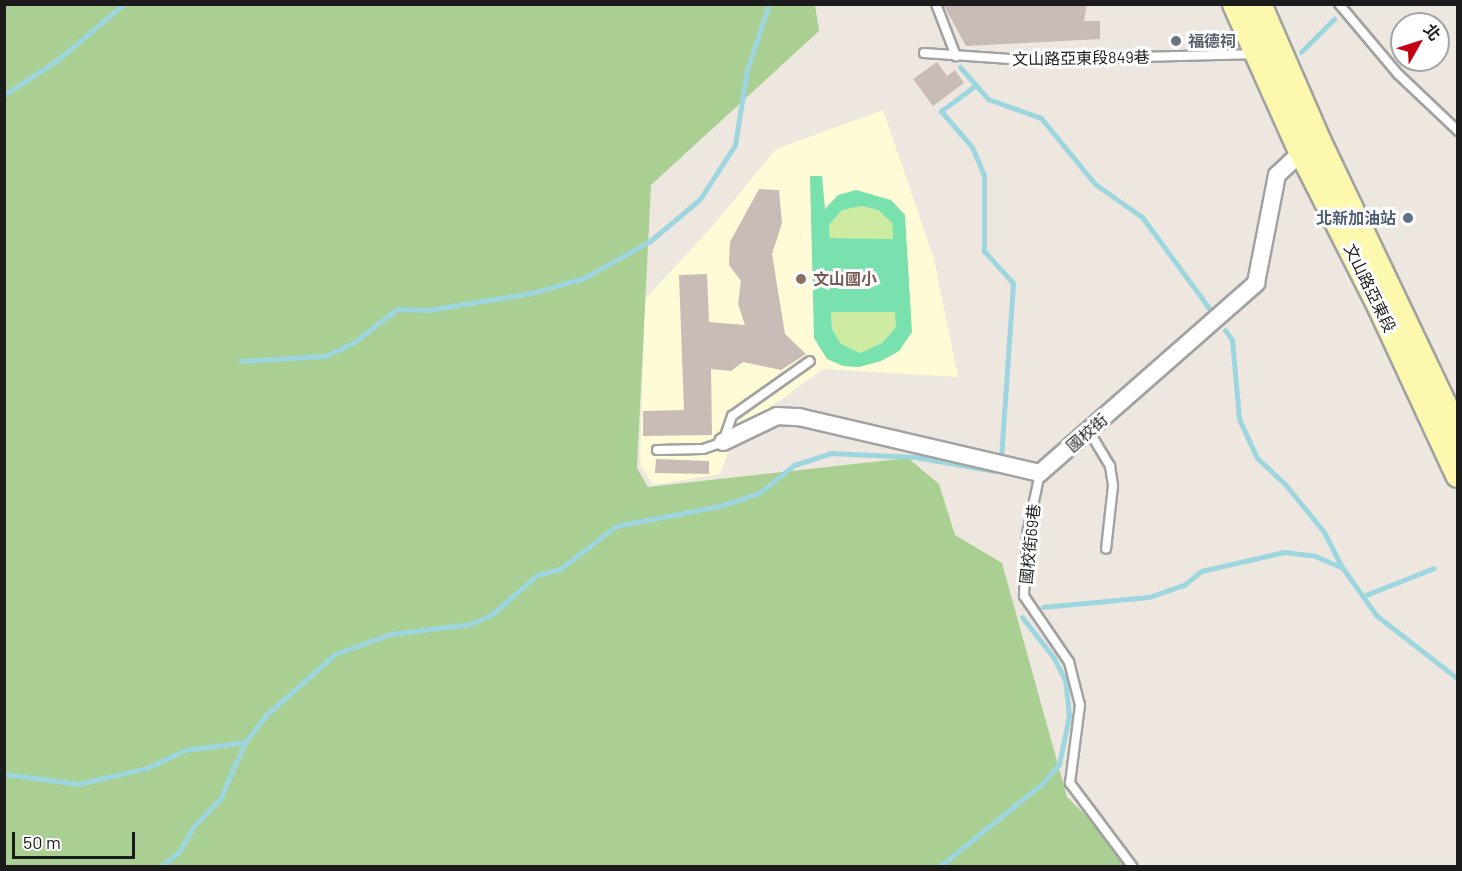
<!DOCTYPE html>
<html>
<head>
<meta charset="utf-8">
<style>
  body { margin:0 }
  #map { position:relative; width:1462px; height:871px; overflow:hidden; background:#ede7df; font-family:Barlow,"Noto Sans TC",sans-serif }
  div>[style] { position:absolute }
  .education>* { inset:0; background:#fffbd6 }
  .grass>* { inset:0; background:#cdeba1 }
  .forest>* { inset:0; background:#aacf92 }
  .pitch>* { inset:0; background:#78e1ae }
  .stream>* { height:5px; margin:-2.5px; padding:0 2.5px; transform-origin:2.5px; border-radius:2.5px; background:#9dd6de }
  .building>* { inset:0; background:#c9bcb6 }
  .roads { filter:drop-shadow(2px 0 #a2a2a2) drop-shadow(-2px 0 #a2a2a2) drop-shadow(0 2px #a2a2a2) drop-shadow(0 -2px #a2a2a2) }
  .service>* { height:8px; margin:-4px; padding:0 4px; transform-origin:4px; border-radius:4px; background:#fff }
  .minor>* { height:16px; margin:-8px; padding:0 8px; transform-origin:8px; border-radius:8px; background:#fff }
  .secondary>* { height:24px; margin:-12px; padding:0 12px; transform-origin:12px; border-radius:12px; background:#fcf8ae }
  .dots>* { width:16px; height:16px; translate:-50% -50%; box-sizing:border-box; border:3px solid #fff; border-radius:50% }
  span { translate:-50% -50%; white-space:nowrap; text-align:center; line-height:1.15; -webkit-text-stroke:6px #fff; paint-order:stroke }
  .worship-label { font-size:16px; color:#5b616d; font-weight:700 }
  .left { translate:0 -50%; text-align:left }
  .street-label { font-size:16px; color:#1b1b1b }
  .service-label { font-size:16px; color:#4e5e75; font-weight:700 }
  .right { translate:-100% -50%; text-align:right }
  .education-label { font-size:16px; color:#785e54; font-weight:700 }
  .frame { position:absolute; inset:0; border:6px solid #1b1b1b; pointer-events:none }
  .north { position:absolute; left:1390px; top:12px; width:60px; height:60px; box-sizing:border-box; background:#fff; border:2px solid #a4a4a4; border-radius:50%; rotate:51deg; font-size:16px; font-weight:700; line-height:24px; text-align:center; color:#1b1b1b }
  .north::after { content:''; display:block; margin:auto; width:21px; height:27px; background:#c50015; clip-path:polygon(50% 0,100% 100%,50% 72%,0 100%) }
  .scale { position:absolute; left:12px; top:832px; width:123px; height:27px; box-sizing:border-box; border:3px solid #1b1b1b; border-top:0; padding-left:8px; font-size:18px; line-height:21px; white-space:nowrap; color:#1b1b1b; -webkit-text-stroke:4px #fff; paint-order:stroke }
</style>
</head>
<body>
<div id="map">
  <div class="education">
    <div style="clip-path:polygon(883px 110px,934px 259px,958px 377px,823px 369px,736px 432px,720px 474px,653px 485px,640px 464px,645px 299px,711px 228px,776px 149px)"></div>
  </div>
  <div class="grass">
    <div style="clip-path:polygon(862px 206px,878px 210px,892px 223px,893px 239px,830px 238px,829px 225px,842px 210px)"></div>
    <div style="clip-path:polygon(831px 312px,896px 312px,896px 327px,882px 343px,860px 353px,841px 344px,832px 329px)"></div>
  </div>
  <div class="forest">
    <div style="clip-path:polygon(5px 5px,815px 5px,819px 31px,651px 185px,637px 468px,648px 487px,908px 458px,939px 484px,955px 535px,1002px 563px,1067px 797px,1138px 866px,5px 866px)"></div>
  </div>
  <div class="pitch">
    <div style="clip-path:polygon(evenodd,810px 176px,822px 176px,825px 209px,838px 195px,856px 190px,891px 200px,905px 215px,912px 332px,899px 351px,881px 361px,859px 367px,843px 366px,827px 359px,814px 338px,810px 176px,862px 206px,878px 210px,892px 223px,893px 239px,830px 238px,829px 225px,842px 210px,862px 206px,810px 176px,831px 312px,895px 312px,896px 327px,882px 343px,860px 353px,841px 344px,832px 329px,831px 312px)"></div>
  </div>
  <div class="stream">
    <div style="left:944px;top:34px;width:17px;rotate:73deg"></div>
    <div style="left:1301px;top:52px;width:47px;rotate:-45deg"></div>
    <div style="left:960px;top:67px;width:43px;rotate:48.8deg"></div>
    <div style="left:988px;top:99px;width:56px;rotate:19.7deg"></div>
    <div style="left:1041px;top:118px;width:85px;rotate:50.7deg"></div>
    <div style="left:1095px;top:184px;width:57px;rotate:35.1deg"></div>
    <div style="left:1142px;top:217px;width:113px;rotate:53.6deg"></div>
    <div style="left:976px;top:85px;width:44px;rotate:143.4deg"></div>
    <div style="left:941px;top:111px;width:48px;rotate:49.3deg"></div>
    <div style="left:972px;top:147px;width:30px;rotate:67deg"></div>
    <div style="left:984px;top:175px;width:76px;rotate:90deg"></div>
    <div style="left:984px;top:251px;width:43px;rotate:47.8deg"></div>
    <div style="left:1013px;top:283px;width:174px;rotate:93.9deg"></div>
    <div style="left:4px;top:95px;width:62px;rotate:-33.2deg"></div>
    <div style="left:56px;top:61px;width:89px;rotate:-40deg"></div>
    <div style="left:1225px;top:330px;width:12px;rotate:55deg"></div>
    <div style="left:1232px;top:340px;width:79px;rotate:84.9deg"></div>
    <div style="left:1239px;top:419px;width:43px;rotate:65.2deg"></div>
    <div style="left:1257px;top:458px;width:38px;rotate:43deg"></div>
    <div style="left:1285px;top:484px;width:62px;rotate:50.9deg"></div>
    <div style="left:1324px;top:532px;width:39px;rotate:63deg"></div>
    <div style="left:1342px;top:567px;width:59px;rotate:54.7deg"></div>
    <div style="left:1376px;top:615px;width:104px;rotate:38deg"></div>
    <div style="left:241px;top:361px;width:84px;rotate:-3.4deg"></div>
    <div style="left:325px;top:356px;width:31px;rotate:-25deg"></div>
    <div style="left:353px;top:343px;width:56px;rotate:-37.7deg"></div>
    <div style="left:397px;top:309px;width:31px;rotate:2deg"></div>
    <div style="left:428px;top:310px;width:105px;rotate:-9.3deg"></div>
    <div style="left:532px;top:293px;width:54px;rotate:-16.1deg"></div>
    <div style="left:584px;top:278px;width:76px;rotate:-29.3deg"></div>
    <div style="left:650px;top:241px;width:65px;rotate:-40deg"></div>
    <div style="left:700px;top:199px;width:64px;rotate:-57.1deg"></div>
    <div style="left:735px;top:145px;width:76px;rotate:-80.9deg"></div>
    <div style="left:747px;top:70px;width:70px;rotate:-71.6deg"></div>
    <div style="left:1363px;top:596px;width:76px;rotate:-21.5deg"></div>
    <div style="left:1043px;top:607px;width:106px;rotate:-5.4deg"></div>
    <div style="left:1149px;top:597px;width:37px;rotate:-19deg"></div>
    <div style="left:1184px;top:585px;width:22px;rotate:-39deg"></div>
    <div style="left:1201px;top:571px;width:85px;rotate:-12.9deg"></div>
    <div style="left:1284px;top:552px;width:31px;rotate:7deg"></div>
    <div style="left:1315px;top:556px;width:28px;rotate:23deg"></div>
    <div style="left:4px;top:774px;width:75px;rotate:7.7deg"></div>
    <div style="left:78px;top:784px;width:71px;rotate:-13.1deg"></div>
    <div style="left:147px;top:768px;width:42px;rotate:-25.3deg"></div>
    <div style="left:185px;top:750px;width:61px;rotate:-7.6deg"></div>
    <div style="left:161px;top:866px;width:23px;rotate:-38deg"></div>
    <div style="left:179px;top:852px;width:30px;rotate:-60deg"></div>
    <div style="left:194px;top:826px;width:37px;rotate:-46deg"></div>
    <div style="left:220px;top:799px;width:62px;rotate:-66.3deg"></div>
    <div style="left:245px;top:742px;width:36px;rotate:-52deg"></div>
    <div style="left:267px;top:714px;width:91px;rotate:-41.4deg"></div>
    <div style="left:335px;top:654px;width:59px;rotate:-19.7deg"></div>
    <div style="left:391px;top:634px;width:80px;rotate:-7.2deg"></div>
    <div style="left:470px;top:624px;width:23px;rotate:-23deg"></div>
    <div style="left:491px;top:615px;width:61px;rotate:-41deg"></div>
    <div style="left:537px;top:575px;width:24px;rotate:-15deg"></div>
    <div style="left:560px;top:569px;width:71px;rotate:-37.5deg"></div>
    <div style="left:616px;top:526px;width:105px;rotate:-11deg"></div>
    <div style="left:719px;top:506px;width:42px;rotate:-18deg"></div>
    <div style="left:759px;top:493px;width:45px;rotate:-38.7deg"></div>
    <div style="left:794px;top:465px;width:38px;rotate:-18deg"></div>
    <div style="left:830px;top:453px;width:85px;rotate:2.7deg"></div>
    <div style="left:915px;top:457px;width:81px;rotate:9.9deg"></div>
    <div style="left:940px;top:866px;width:132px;rotate:-38.9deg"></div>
    <div style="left:1043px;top:783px;width:25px;rotate:-50deg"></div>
    <div style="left:1059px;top:764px;width:49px;rotate:-78.2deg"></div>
    <div style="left:1069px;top:716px;width:36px;rotate:-96deg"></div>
    <div style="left:1065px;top:680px;width:25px;rotate:-117deg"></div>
    <div style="left:1054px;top:658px;width:52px;rotate:-128deg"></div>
  </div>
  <div class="building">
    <div style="clip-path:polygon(943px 4px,1087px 4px,1084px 21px,1100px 21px,1100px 39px,966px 46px)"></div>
    <div style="clip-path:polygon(937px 62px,947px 76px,955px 70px,964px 83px,933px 106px,913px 79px)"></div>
    <div style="clip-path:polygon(759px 189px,779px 190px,782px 223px,772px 254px,785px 334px,806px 354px,781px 370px,743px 362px,731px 371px,711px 369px,712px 435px,643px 436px,643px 411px,684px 410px,679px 275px,707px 274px,709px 322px,745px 325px,738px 304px,741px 281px,729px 265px,730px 242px)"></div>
    <div style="clip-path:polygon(656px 459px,709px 461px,709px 474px,655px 473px)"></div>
  </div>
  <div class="roads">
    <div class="service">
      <div style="left:936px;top:4px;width:56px;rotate:69deg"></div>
      <div style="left:1339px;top:4px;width:92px;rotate:49.9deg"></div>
      <div style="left:1398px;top:74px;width:83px;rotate:43.5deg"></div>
      <div style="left:924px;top:53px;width:101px;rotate:4deg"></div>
      <div style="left:1025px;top:60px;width:229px;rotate:-1.5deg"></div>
      <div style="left:1089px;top:431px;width:41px;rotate:59deg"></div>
      <div style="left:1110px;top:466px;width:20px;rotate:81deg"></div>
      <div style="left:1113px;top:486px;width:63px;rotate:96.3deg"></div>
      <div style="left:657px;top:450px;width:46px;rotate:-1.2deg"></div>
      <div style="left:703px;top:449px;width:21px;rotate:-19deg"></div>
      <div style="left:723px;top:442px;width:28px;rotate:-71deg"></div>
      <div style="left:732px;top:416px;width:95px;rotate:-35.2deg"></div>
      <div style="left:1040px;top:473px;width:62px;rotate:102deg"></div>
      <div style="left:1027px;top:534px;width:62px;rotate:92.8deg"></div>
      <div style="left:1024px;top:596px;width:80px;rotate:55.7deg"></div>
      <div style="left:1069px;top:662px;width:44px;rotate:75.7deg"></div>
      <div style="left:1080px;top:705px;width:79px;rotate:97.3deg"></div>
      <div style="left:1070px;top:783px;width:104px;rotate:53.2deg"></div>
    </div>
    <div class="minor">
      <div style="left:723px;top:442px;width:60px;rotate:-25.7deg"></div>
      <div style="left:777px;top:416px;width:22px;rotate:3deg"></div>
      <div style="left:799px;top:417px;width:247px;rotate:13.1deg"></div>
      <div style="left:1040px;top:473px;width:288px;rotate:-41.3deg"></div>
      <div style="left:1256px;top:283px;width:110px;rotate:-79deg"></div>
      <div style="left:1277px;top:175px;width:41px;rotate:-43deg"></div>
    </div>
    <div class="secondary">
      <div style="left:1235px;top:4px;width:159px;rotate:65.9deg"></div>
      <div style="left:1300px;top:149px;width:179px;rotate:63.1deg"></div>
      <div style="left:1381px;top:309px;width:183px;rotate:65.1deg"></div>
      <div style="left:1259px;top:4px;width:150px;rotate:66.5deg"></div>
      <div style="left:1319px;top:142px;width:322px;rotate:64.5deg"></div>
    </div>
  </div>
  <div class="dots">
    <div style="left:1176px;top:41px;background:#6b7280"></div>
    <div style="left:1408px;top:218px;background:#5c6f8a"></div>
    <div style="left:801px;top:279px;background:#8d6e63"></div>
  </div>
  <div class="worship-label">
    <span class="left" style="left:1188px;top:41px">福德祠</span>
  </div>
  <div class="street-label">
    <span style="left:1081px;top:58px;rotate:-1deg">文山路亞東段849巷</span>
    <span style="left:1370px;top:288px;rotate:64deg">文山路亞東段</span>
    <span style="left:1087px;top:433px;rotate:-41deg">國校街</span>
    <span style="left:1030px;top:544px;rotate:-84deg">國校街69巷</span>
  </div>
  <div class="service-label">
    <span class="right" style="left:1396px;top:218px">北新加油站</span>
  </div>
  <div class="education-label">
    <span class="left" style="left:813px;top:279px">文山國小</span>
  </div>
  <div class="frame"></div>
  <div class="north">北</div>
  <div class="scale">50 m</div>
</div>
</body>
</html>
